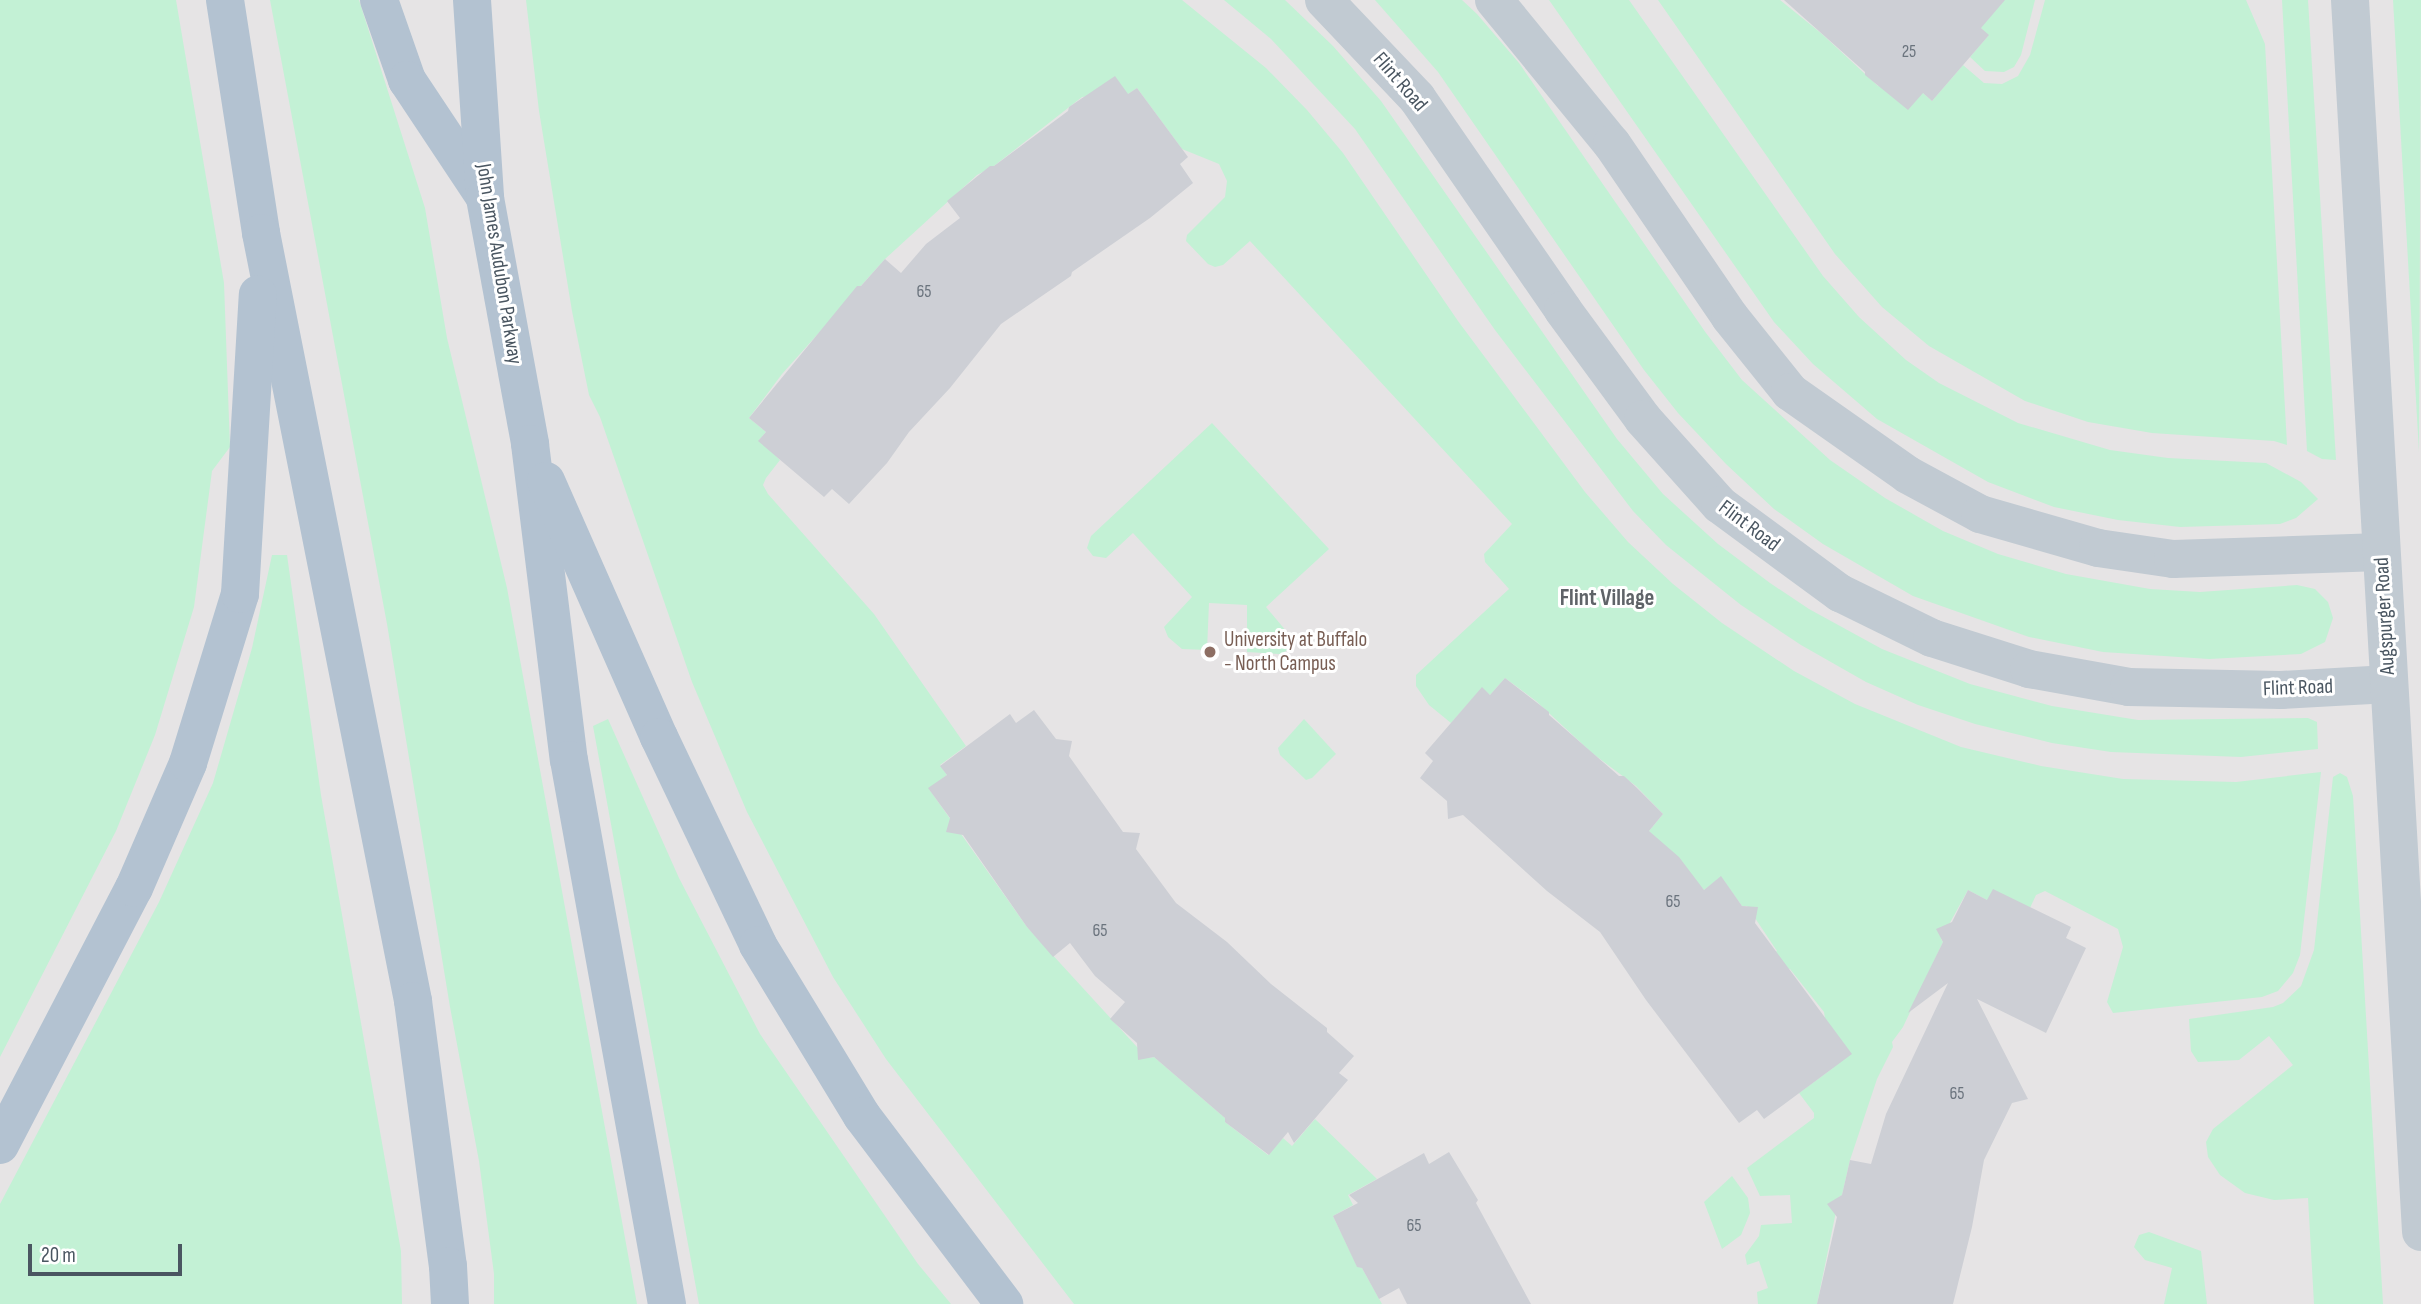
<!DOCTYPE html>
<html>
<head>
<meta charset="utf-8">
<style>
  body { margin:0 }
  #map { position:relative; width:2421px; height:1304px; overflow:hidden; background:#f5f3f3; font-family:"Sofia Sans Condensed",sans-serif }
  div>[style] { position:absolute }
  .education>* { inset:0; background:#e6e4e5 }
  .green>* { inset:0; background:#c3f1d5 }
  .building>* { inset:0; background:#cdcfd5 }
  .minor>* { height:38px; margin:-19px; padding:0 19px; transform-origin:19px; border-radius:19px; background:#c1cad2 }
  .major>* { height:38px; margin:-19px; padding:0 19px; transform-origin:19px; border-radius:19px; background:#b3c2d1 }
  .dots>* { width:19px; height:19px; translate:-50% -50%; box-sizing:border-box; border:4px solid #fff; border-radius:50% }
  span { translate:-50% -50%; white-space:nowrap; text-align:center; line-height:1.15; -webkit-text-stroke:6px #fff; paint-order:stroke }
  .number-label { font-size:18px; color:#6b747e }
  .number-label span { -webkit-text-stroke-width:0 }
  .street-label { font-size:21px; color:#4a5661 }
  .education-label { font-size:21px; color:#785e54 }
  .left { translate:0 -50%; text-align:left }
  .neighbourhood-label { font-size:23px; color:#5f6368; font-weight:700 }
  .scale { position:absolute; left:28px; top:1244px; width:154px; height:32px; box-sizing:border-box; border:4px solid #4a5661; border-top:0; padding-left:9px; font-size:21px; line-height:24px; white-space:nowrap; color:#4a5661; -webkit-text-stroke:5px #fff; paint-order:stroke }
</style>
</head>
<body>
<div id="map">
  <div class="education">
    <div style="clip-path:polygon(0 0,2421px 0,2421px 1304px,0 1304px)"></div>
  </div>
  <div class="green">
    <div style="clip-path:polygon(0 0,176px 0,224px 283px,230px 447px,212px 471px,194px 607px,155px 735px,116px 831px,0 1057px)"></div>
    <div style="clip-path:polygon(270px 0,359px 0,425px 208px,447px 338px,507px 588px,637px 1304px,494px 1304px,494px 1274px,479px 1161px,450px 1007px,387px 624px)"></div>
    <div style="clip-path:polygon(526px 0,1182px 0,1266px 68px,1307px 110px,1343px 153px,1458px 321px,1585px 492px,1628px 542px,1673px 584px,1722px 623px,1794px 671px,1855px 704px,1961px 747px,2041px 766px,2123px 779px,2236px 782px,2321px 772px,2300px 955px,2293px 973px,2278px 991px,2262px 997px,2113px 1013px,2107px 1002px,2123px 947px,2118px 929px,2045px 891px,2036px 895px,2030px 908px,1987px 900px,1968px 890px,1941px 939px,1943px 942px,1903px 1027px,1892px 1042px,1893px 1047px,1877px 1079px,1850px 1160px,1842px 1195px,1839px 1197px,1817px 1304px,1758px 1304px,1757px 1292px,1768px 1288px,1759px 1261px,1747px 1265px,1745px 1255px,1759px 1236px,1761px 1225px,1792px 1223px,1790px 1195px,1760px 1196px,1747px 1168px,1814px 1118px,1814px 1113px,1799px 1093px,1833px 1068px,1824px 1012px,1790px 969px,1759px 965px,1777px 951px,1747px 906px,1742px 906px,1721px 877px,1704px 890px,1649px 831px,1663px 814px,1636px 786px,1592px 753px,1536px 701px,1505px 678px,1490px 695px,1482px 688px,1451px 723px,1429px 705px,1416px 686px,1416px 675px,1509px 589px,1485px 562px,1484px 554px,1512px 524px,1250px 241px,1223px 265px,1215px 267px,1208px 264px,1186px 241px,1187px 235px,1225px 197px,1227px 181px,1219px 164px,1182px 149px,1137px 88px,1128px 94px,1082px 97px,994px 166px,977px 175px,885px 259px,782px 374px,749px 418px,766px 432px,759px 440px,780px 460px,766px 478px,763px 485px,768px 494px,874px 614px,966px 746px,940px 765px,947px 775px,929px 789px,1027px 927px,1137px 1047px,1150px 1058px,1154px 1057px,1225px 1118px,1225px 1122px,1268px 1155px,1283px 1138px,1292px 1146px,1315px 1119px,1377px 1179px,1348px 1195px,1353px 1205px,1333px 1216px,1357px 1266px,1362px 1268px,1382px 1304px,1074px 1304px,886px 1059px,833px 977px,747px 812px,692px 682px,600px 417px,589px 395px,572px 311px,539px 111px)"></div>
    <div style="clip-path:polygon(1224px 0,1285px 0,1333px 46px,1381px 101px,1617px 439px,1663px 494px,1718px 544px,1770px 583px,1809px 609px,1882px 649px,1970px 684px,2052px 706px,2138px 720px,2308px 718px,2317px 722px,2318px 749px,2241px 757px,2111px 752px,2052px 743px,1975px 724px,1918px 705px,1866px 682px,1801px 645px,1741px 605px,1666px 545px,1633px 511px,1495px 330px,1355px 129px,1271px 39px)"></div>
    <div style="clip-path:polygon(1375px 0,1462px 0,1477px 14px,1519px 63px,1706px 333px,1742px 380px,1830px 460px,1885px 498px,1943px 531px,1998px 554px,2066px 574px,2150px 589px,2200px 592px,2297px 585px,2315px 589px,2328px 602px,2333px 618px,2325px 642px,2301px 654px,2209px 659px,2103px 652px,2029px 637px,1913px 596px,1823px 544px,1774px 509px,1726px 464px,1678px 413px,1644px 370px,1438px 72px)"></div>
    <div style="clip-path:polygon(1549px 0,1629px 0,1823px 276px,1859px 317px,1906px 360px,1939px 383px,2018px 423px,2110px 450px,2168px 458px,2266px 463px,2301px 482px,2318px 499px,2296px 518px,2280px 524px,2180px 527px,2118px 520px,2054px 507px,1988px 482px,1877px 419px,1813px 364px,1774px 322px)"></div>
    <div style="clip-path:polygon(1658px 0,1780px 0,1822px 34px,1878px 86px,1923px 93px,1932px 101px,1963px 65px,1984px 83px,2002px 84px,2018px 76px,2030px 55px,2045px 0,2246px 0,2265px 44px,2287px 445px,2274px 441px,2152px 433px,2088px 422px,2025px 401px,1929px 346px,1882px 307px,1835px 254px)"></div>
    <div style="clip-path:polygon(1983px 0,2035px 0,2021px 55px,2014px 67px,2004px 72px,1985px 71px,1970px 57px,1988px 36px,1981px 28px)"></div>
    <div style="clip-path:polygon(2282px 0,2308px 0,2336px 460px,2322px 459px,2307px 451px)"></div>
    <div style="clip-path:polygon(2393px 0,2421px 0,2419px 452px)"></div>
    <div style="clip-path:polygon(1212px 423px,1329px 549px,1266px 607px,1292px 638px,1290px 649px,1280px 654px,1247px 652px,1247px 605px,1209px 603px,1207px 650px,1182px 649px,1168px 637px,1164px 627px,1192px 597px,1133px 533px,1106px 558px,1093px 556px,1087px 548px,1091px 536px)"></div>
    <div style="clip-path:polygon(272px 555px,287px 555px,321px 795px,401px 1251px,402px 1304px,0 1304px,0 1204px,159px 902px,213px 783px,252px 648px)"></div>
    <div style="clip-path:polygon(608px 719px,679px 878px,760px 1034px,918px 1264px,951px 1304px,699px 1304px,593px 726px)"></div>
    <div style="clip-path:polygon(1304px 719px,1336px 754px,1312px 778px,1306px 780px,1280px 755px,1278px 748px)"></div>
    <div style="clip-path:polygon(2340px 773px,2347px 777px,2353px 796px,2383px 1304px,2314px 1304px,2308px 1198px,2274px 1200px,2245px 1193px,2220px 1175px,2208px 1157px,2206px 1142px,2213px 1129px,2293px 1065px,2269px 1036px,2239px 1060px,2198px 1062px,2191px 1051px,2189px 1019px,2273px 1007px,2283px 1003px,2301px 986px,2314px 950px,2333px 777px)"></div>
    <div style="clip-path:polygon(1732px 1176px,1748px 1198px,1750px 1213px,1741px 1235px,1722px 1249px,1704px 1202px)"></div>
    <div style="clip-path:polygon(2149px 1232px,2201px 1251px,2207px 1304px,2164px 1304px,2172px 1268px,2145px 1260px,2134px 1247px,2139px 1235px)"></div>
  </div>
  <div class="building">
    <div style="clip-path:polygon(1784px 0,2005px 0,1981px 28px,1989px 35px,1932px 101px,1923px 93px,1908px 110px,1865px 75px,1865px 72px)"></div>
    <div style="clip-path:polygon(1115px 76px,1128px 94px,1137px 88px,1188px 157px,1180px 164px,1193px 183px,1150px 218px,1072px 272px,1071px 276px,1001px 324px,950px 388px,909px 432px,887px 463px,849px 504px,832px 489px,824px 497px,758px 441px,766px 432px,749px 418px,857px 286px,861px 286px,885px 259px,901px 273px,926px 244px,960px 218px,947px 201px,990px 166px,994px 166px,1068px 111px,1069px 107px)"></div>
    <div style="clip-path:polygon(1505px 678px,1549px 712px,1549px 715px,1619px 776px,1624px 776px,1636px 787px,1663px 814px,1649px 831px,1679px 857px,1704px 890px,1721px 876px,1742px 906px,1758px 907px,1755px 923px,1852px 1054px,1764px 1119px,1757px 1110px,1739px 1123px,1646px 1000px,1600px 932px,1547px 891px,1463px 815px,1448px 819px,1447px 801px,1420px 778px,1433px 761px,1425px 753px,1482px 687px,1490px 695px)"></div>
    <div style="clip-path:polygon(1034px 710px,1056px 739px,1072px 741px,1069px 756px,1123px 832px,1140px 833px,1136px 849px,1176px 903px,1227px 942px,1271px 984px,1327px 1028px,1327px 1032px,1354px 1056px,1339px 1073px,1348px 1080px,1294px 1143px,1288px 1132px,1269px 1155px,1225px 1122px,1225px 1118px,1154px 1057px,1138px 1060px,1137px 1043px,1110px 1019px,1125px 1002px,1095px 976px,1070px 943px,1053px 957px,1027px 927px,963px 835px,946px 832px,950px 818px,928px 788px,947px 775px,940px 766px,1010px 714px,1016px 723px)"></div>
    <div style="clip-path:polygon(1993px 889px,2071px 927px,2066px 938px,2086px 948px,2046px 1033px,1977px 999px,2028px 1099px,2012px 1103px,1984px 1160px,1972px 1227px,1953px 1304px,1817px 1304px,1837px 1217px,1827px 1204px,1842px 1195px,1850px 1160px,1871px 1164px,1886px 1114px,1948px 983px,1908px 1013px,1943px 942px,1936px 929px,1952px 922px,1968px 890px,1987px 900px)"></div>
    <div style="clip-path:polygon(1449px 1152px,1478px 1200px,1476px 1203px,1531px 1304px,1407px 1304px,1399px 1288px,1379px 1299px,1362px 1268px,1357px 1267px,1333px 1216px,1358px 1203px,1349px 1195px,1424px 1153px,1429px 1164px)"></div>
  </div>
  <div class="minor">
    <div style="left:1324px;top:0;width:135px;rotate:46.5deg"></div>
    <div style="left:1417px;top:98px;width:257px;rotate:55.4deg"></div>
    <div style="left:1563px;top:310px;width:135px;rotate:53.7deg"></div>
    <div style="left:1643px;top:419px;width:115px;rotate:48.2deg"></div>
    <div style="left:1720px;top:505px;width:149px;rotate:36.3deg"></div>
    <div style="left:1840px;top:593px;width:102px;rotate:26.1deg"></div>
    <div style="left:1932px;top:638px;width:102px;rotate:17.7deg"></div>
    <div style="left:2029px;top:669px;width:102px;rotate:10.2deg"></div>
    <div style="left:2129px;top:687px;width:152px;rotate:1.1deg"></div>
    <div style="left:2281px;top:690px;width:108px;rotate:-3.2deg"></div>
    <div style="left:1494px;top:0;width:186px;rotate:50.7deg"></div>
    <div style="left:1612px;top:144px;width:209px;rotate:55.7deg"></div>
    <div style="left:1730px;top:317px;width:96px;rotate:51.3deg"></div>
    <div style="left:1790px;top:392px;width:144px;rotate:35.1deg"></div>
    <div style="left:1908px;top:475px;width:82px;rotate:28.4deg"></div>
    <div style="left:1980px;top:514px;width:123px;rotate:16.1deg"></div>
    <div style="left:2098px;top:548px;width:76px;rotate:8.3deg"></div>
    <div style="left:2173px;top:559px;width:208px;rotate:-1.9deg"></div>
    <div style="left:2350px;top:0;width:1234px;rotate:86.7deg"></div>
  </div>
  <div class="major">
    <div style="left:225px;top:0;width:236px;rotate:81.2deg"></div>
    <div style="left:261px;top:233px;width:783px;rotate:78.8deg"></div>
    <div style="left:413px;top:1001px;width:267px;rotate:82.5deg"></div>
    <div style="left:448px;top:1266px;width:38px;rotate:87deg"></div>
    <div style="left:379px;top:0;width:85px;rotate:70.7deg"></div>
    <div style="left:407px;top:80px;width:139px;rotate:56.4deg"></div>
    <div style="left:472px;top:0;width:198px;rotate:86.2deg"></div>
    <div style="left:485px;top:198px;width:250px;rotate:79.6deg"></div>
    <div style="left:530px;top:444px;width:318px;rotate:83deg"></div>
    <div style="left:569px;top:760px;width:553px;rotate:79.79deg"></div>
    <div style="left:546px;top:481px;width:280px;rotate:66.2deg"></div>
    <div style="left:659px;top:737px;width:230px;rotate:64.5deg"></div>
    <div style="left:758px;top:945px;width:200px;rotate:58.7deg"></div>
    <div style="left:862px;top:1116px;width:236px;rotate:52.9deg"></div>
    <div style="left:0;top:1145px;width:290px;rotate:-62.5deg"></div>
    <div style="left:134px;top:888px;width:136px;rotate:-66.6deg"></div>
    <div style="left:188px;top:763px;width:177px;rotate:-72.9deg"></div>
    <div style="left:240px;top:594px;width:300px;rotate:-86.6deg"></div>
  </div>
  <div class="dots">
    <div style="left:1210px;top:652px;background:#8d6e63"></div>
  </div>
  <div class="number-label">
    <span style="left:1909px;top:52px">25</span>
    <span style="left:924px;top:292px">65</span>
    <span style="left:1673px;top:902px">65</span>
    <span style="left:1100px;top:931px">65</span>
    <span style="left:1957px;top:1094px">65</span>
    <span style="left:1414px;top:1226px">65</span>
  </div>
  <div class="street-label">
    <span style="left:1400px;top:82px;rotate:49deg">Flint Road</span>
    <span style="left:499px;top:264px;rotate:81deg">John James Audubon Parkway</span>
    <span style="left:1749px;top:526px;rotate:37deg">Flint Road</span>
    <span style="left:2385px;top:616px;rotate:-93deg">Augspurger Road</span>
    <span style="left:2298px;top:688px;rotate:-2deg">Flint Road</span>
  </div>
  <div class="education-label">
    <span class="left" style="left:1224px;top:652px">University at Buffalo<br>- North Campus</span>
  </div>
  <div class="neighbourhood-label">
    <span style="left:1607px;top:598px">Flint Village</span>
  </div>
  <div class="scale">20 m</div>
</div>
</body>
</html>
